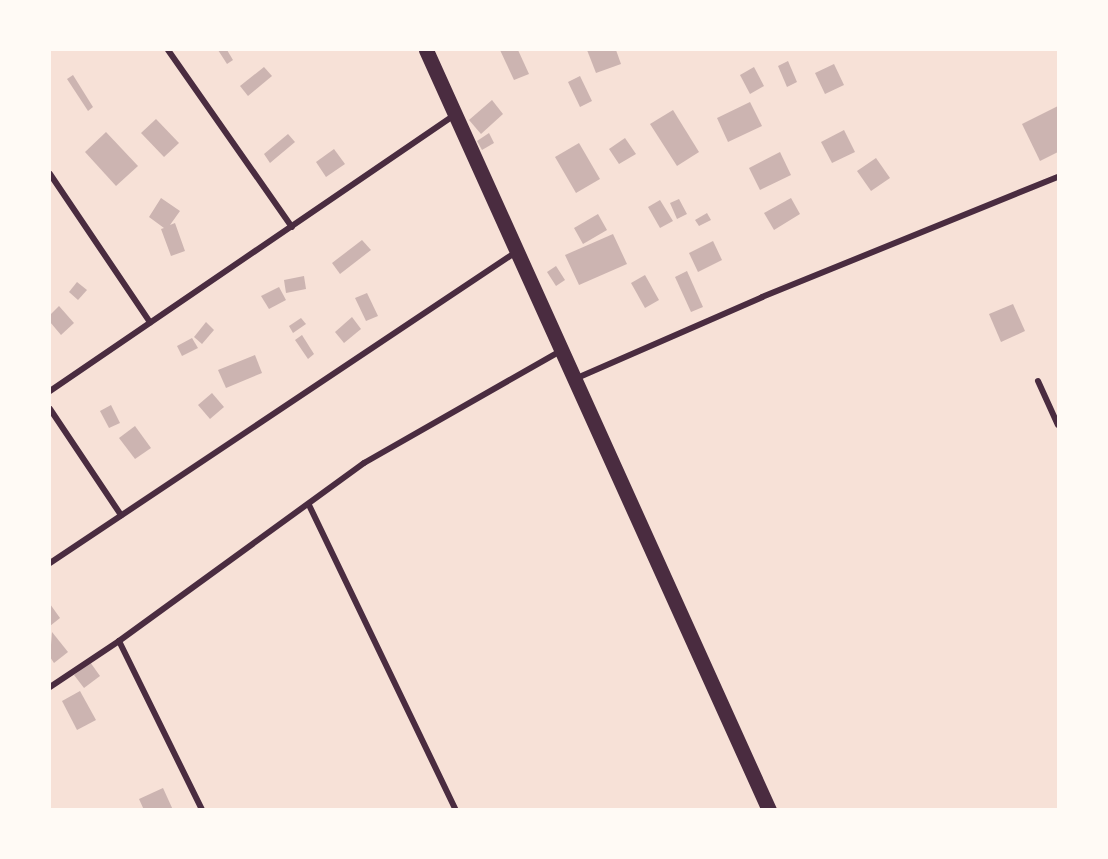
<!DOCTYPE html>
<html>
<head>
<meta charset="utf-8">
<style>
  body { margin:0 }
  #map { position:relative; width:1108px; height:859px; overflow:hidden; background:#f7e1d7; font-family:Manrope,sans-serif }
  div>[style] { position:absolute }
  .building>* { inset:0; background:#ccb4b1 }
  .minor>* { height:6px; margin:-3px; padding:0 3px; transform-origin:3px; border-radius:3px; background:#4a2c40 }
  .primary>* { height:15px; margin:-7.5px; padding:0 7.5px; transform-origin:7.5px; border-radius:7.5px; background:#4a2c40 }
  span { translate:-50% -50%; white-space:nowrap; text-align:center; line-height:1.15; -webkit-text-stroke:4.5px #fffaf5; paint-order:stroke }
  .frame { position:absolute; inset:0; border:51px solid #fffaf5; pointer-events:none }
</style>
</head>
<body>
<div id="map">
  <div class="building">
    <div style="clip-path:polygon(218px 50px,227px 50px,233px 60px,227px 64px)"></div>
    <div style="clip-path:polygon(500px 50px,518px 50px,529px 74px,514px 80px)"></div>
    <div style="clip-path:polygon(587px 50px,616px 50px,621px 64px,596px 73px)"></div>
    <div style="clip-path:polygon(788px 61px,797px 82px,787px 87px,778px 66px)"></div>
    <div style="clip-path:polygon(834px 64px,844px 85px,825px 94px,815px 73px)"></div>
    <div style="clip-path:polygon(264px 67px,272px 76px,248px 96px,240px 86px)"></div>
    <div style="clip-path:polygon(754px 67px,764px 86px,750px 94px,740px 75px)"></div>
    <div style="clip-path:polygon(73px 75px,93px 107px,88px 111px,67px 79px)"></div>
    <div style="clip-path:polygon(580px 76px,592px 101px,580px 107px,568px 82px)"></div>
    <div style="clip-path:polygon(492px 100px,503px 114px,481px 134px,469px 120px)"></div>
    <div style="clip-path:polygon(750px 102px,762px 126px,728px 142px,717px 118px)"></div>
    <div style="clip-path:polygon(1058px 106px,1058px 152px,1040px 161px,1022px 124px)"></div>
    <div style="clip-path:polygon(673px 110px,699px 152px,677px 166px,650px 124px)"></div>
    <div style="clip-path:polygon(156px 119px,179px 143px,164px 157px,141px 133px)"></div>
    <div style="clip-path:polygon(844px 130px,855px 152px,832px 163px,821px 142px)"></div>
    <div style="clip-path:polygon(106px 132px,138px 166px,116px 186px,85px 152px)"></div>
    <div style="clip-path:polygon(489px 133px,494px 143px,482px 150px,477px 141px)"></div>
    <div style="clip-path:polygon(288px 134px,295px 142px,270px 163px,264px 154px)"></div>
    <div style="clip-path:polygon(625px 138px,636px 154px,619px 164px,609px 149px)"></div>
    <div style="clip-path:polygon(579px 143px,600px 179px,576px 193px,555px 157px)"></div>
    <div style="clip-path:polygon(334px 149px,345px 164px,326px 177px,316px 162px)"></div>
    <div style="clip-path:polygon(780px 152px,791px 175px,760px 190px,749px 168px)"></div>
    <div style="clip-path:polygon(876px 158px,890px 178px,871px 191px,857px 171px)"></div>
    <div style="clip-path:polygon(161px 198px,180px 211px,170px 225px,175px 223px,185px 251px,171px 256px,161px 229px,164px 228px,149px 217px)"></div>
    <div style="clip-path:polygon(791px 198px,800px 214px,774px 230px,764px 213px)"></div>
    <div style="clip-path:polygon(679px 199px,687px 214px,677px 219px,670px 203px)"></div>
    <div style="clip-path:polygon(660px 200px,673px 221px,660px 228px,648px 207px)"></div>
    <div style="clip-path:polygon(707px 213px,711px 220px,699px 226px,695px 220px)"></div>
    <div style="clip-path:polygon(598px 214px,607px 230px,583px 244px,574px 228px)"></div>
    <div style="clip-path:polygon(613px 234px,627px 264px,579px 285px,565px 255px)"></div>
    <div style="clip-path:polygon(362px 240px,371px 250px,340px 274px,332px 263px)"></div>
    <div style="clip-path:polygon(713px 241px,722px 260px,698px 272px,689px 253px)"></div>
    <div style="clip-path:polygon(556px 266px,565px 280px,556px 286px,547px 272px)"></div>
    <div style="clip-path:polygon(687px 271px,703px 307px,691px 312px,675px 277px)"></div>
    <div style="clip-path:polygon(645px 275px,659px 300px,645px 308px,631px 283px)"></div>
    <div style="clip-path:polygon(304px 276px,306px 289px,286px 293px,284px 280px)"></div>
    <div style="clip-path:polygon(77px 282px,87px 290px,78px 300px,69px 292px)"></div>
    <div style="clip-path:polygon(279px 287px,286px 300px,269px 309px,261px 296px)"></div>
    <div style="clip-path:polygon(367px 293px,378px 316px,366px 321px,355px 298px)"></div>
    <div style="clip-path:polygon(1013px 304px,1025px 331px,1001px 342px,989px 314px)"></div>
    <div style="clip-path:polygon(59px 306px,74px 323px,61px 335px,50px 322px,50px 315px)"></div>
    <div style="clip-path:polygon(352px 317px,361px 329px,344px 343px,335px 332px)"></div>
    <div style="clip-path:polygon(301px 318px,306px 324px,293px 333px,289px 326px)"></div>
    <div style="clip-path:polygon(206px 322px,214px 330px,202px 344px,194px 337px)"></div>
    <div style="clip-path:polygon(302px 335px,314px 354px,308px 359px,295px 340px)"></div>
    <div style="clip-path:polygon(192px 338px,198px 348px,182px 356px,177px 346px)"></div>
    <div style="clip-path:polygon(255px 355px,262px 373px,226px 388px,218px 370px)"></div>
    <div style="clip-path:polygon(212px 393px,224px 407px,210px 419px,198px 405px)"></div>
    <div style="clip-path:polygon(111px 405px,120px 423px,109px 428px,100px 411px)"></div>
    <div style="clip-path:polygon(135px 426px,151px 448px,135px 459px,119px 438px)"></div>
    <div style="clip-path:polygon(50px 604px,60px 618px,50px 626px)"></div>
    <div style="clip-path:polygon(52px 632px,68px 652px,54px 663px,50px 657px)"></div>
    <div style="clip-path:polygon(90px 662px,100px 676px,84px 688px,74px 675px)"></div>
    <div style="clip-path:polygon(80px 691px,96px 720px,77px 730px,62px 701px)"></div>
    <div style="clip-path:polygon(163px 788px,173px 810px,144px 810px,139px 799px)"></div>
  </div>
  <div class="minor">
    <div style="left:168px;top:50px;width:216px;rotate:55deg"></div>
    <div style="left:50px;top:174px;width:179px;rotate:56deg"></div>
    <div style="left:577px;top:378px;width:202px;rotate:-23.6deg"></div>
    <div style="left:762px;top:297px;width:319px;rotate:-22.1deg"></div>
    <div style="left:1038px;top:381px;width:48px;rotate:65.6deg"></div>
    <div style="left:50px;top:391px;width:491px;rotate:-34.3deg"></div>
    <div style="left:50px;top:409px;width:128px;rotate:56.2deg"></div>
    <div style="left:309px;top:505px;width:339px;rotate:64.3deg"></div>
    <div style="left:50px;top:563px;width:560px;rotate:-33.72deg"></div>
    <div style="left:119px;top:641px;width:188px;rotate:63.8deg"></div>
    <div style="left:50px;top:687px;width:83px;rotate:-33.7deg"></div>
    <div style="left:119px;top:641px;width:303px;rotate:-36deg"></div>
    <div style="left:364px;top:463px;width:228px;rotate:-29.7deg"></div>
  </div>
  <div class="primary">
    <div style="left:426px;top:50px;width:834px;rotate:65.71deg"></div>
  </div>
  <div class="frame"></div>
</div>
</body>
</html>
